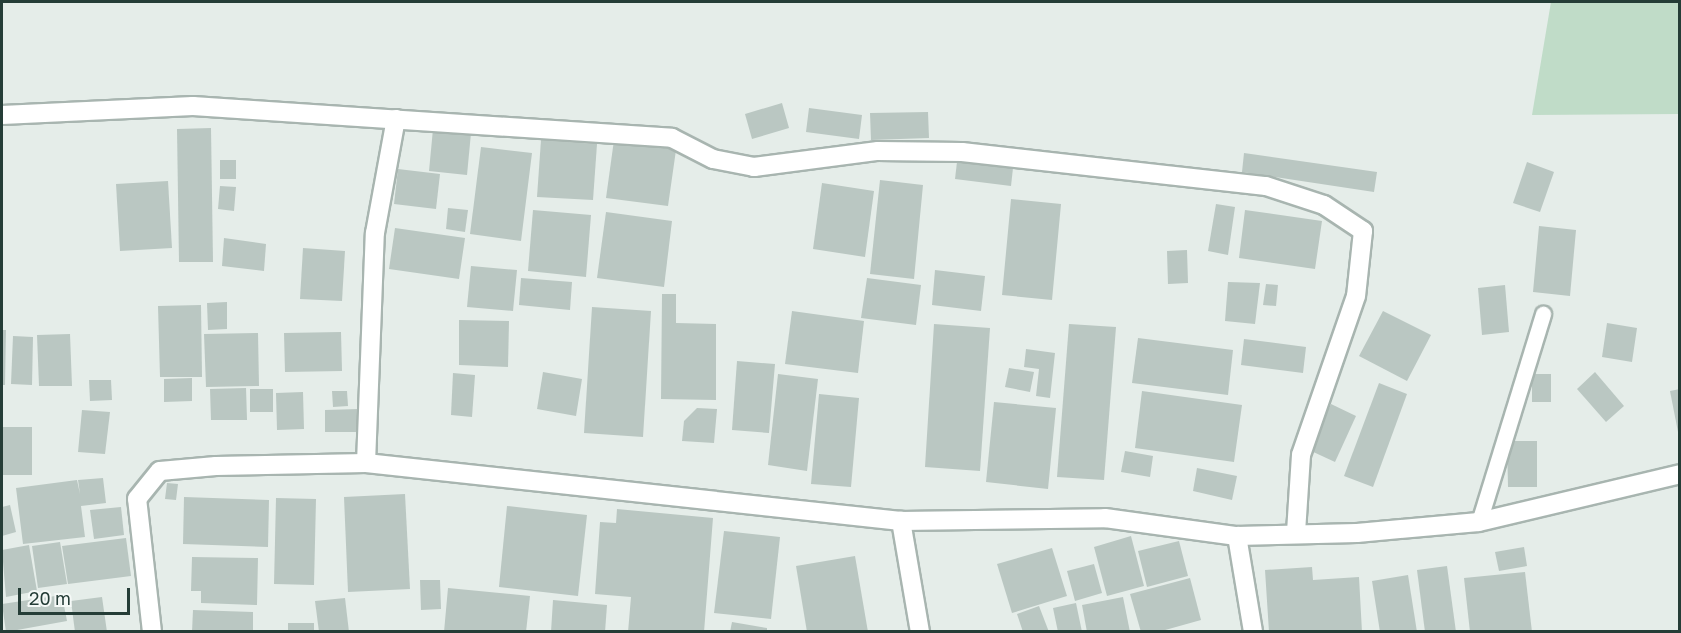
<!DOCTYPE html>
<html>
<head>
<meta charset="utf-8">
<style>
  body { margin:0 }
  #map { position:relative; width:1681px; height:633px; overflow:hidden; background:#e5ede9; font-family:"Golos Text",sans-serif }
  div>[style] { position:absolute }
  .green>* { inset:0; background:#c0dcc8 }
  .building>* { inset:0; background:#bac7c2 }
  .roads { filter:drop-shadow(2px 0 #a8b5b0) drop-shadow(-2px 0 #a8b5b0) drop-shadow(0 2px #a8b5b0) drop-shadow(0 -2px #a8b5b0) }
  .lane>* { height:15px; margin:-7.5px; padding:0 7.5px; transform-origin:7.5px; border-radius:7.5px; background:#fff }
  .street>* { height:18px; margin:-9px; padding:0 9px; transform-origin:9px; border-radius:9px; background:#fff }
  .secondary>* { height:18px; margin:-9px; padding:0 9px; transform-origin:9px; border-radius:9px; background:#fff }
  span { translate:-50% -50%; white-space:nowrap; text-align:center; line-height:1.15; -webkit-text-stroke:4.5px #f5f9f7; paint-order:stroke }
  .frame { position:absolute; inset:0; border:3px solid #253d37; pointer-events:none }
  .scale { position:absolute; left:18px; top:588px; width:112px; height:27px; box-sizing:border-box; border:3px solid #253d37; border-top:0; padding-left:8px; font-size:18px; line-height:21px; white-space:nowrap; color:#253d37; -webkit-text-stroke:4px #f5f9f7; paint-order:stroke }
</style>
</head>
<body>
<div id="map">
  <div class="green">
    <div style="clip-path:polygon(1551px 2px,1679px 2px,1679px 114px,1532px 115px)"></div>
  </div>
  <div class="building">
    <div style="clip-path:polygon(782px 103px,789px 128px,752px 139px,745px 114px)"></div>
    <div style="clip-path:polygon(809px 108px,862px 115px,859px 139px,806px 132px)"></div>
    <div style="clip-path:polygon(928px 112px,929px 138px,871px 140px,870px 113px)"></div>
    <div style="clip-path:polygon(211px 128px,213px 262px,179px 262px,177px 129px)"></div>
    <div style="clip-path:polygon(433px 129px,471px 133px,467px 175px,429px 171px)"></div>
    <div style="clip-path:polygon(541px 140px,597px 144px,593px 200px,537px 197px)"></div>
    <div style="clip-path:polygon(614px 140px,676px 150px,668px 206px,606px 198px)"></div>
    <div style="clip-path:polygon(481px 147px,532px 153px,521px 241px,470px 234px)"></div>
    <div style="clip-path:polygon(1244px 153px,1377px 172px,1374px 192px,1242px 172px)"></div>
    <div style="clip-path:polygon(220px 160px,236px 160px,236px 179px,220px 179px)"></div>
    <div style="clip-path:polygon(957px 162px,1013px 168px,1011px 186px,955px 179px)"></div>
    <div style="clip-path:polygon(1527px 162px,1554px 172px,1540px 212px,1513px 203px)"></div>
    <div style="clip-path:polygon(398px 169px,440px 174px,436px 209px,394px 204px)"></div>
    <div style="clip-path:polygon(880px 180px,923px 185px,914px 279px,870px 274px)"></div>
    <div style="clip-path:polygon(168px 181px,172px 248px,120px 251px,116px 184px)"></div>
    <div style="clip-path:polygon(822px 183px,874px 191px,865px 257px,813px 249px)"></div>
    <div style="clip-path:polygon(220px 186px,236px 187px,234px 211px,218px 209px)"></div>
    <div style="clip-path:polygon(1011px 199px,1061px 204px,1052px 300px,1002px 295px)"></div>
    <div style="clip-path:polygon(1216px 204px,1235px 207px,1228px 255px,1208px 251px)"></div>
    <div style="clip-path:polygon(448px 208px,468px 210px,465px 232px,446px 229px)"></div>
    <div style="clip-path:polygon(533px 210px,591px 215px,586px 277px,528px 271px)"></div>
    <div style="clip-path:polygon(1245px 210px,1322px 221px,1315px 269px,1239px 258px)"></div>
    <div style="clip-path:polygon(606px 212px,672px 221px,664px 287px,597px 278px)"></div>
    <div style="clip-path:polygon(1539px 226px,1576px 230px,1570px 296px,1533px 292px)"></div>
    <div style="clip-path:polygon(395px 228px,465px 238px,459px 279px,389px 269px)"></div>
    <div style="clip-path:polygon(224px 238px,266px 244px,264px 271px,222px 266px)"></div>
    <div style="clip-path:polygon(303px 248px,345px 251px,342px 301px,300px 299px)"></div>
    <div style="clip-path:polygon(1187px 250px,1188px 283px,1168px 284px,1167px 251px)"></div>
    <div style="clip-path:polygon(471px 266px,517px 270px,513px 311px,467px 307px)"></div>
    <div style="clip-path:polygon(935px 270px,985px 276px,981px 311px,932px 305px)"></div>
    <div style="clip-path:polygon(521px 278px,572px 282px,570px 310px,519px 305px)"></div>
    <div style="clip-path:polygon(867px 278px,921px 285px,916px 325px,861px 318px)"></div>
    <div style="clip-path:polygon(1228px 282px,1260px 283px,1255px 324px,1225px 321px)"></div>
    <div style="clip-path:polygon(1266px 284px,1278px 285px,1276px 306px,1263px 305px)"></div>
    <div style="clip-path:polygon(1505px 285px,1509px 332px,1482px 335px,1478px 288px)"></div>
    <div style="clip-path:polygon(662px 294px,676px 294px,676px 323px,716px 324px,716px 400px,661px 399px)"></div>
    <div style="clip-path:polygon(227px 302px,227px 329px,208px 330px,207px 303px)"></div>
    <div style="clip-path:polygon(201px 305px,202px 377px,160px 377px,158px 306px)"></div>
    <div style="clip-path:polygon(592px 307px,651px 311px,643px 437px,584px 433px)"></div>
    <div style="clip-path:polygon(792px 311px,864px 321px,858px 373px,785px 364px)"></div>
    <div style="clip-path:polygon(1383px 311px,1431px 335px,1407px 381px,1359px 356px)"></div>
    <div style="clip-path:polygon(459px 320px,509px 321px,508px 367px,459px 365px)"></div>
    <div style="clip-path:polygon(1607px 323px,1637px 328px,1632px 362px,1602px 357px)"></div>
    <div style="clip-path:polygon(934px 324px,990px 328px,980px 471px,925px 467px)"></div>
    <div style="clip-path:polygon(1069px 324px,1116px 327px,1104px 480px,1057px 477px)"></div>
    <div style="clip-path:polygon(2px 330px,6px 330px,5px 385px,2px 385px)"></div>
    <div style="clip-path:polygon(341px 332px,342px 371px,285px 372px,284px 333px)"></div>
    <div style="clip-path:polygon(258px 333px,259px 386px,206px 387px,204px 334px)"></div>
    <div style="clip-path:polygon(70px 334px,72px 386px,39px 386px,37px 335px)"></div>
    <div style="clip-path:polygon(13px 336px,33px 337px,32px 385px,11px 384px)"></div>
    <div style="clip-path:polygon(1138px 338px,1233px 350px,1228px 395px,1132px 383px)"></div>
    <div style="clip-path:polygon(1244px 339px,1306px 347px,1303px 373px,1241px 365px)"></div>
    <div style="clip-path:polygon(1026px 349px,1055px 353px,1050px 398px,1036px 396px,1039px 369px,1024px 367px)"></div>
    <div style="clip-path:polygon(737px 361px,775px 364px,769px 433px,732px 430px)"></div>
    <div style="clip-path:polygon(1009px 368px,1034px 372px,1030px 392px,1005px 387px)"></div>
    <div style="clip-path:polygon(543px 372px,582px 379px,576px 416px,537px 409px)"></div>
    <div style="clip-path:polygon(1595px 372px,1624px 406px,1606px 422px,1577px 389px)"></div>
    <div style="clip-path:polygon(453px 373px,475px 375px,472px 417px,451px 415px)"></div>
    <div style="clip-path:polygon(778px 374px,818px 379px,807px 471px,768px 465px)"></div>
    <div style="clip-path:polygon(1532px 374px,1551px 374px,1551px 402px,1532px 402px)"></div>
    <div style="clip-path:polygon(192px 378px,192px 401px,164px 402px,164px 379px)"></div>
    <div style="clip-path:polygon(89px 380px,111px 380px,112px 400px,90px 401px)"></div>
    <div style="clip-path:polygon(1379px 383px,1407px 394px,1373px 487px,1344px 476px)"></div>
    <div style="clip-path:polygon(246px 388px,247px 420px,211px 420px,210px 389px)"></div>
    <div style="clip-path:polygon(250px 389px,273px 389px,273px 412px,250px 412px)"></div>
    <div style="clip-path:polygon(1680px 389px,1680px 432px,1678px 432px,1670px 391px)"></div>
    <div style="clip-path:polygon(332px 391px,347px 391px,348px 406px,333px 407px)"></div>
    <div style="clip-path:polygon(1142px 391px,1242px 405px,1234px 462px,1135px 448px)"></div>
    <div style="clip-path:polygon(303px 392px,304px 429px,277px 430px,276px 393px)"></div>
    <div style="clip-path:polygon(819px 394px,859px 398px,851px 487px,811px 484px)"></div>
    <div style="clip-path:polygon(994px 402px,1056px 408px,1048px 489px,986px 482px)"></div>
    <div style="clip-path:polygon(1331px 404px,1356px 416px,1335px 462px,1309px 450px)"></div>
    <div style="clip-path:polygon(697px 408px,717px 409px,714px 443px,682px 441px,684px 421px)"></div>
    <div style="clip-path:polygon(359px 409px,359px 432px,325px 432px,325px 410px)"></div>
    <div style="clip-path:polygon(82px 410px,110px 412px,105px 454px,78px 452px)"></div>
    <div style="clip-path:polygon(2px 427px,32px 427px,32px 475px,2px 475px)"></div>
    <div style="clip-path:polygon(1507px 441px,1537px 441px,1537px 487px,1508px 487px)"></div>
    <div style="clip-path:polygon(1125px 451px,1153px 456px,1150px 477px,1121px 472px)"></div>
    <div style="clip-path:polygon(1197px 468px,1237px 476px,1232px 500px,1193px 491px)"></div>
    <div style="clip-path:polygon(103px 478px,106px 503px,81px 506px,85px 537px,23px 544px,16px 488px,77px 480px,80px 494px,78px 480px)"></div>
    <div style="clip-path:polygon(167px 483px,178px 484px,176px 500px,165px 499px)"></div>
    <div style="clip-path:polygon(405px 494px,410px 589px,348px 592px,344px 497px)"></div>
    <div style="clip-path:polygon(184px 497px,269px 500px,268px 547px,183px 544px)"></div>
    <div style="clip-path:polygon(276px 498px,316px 499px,314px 585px,274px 584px)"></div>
    <div style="clip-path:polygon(10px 505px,16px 532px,2px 536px,2px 507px)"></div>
    <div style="clip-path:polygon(507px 506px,587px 515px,578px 596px,499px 587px)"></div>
    <div style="clip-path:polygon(121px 507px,124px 535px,94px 539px,90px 510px)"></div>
    <div style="clip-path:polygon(617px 509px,713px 518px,704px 632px,628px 632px,631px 597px,595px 594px,600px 522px,616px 523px)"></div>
    <div style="clip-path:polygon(724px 531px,780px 537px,771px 619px,714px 613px)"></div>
    <div style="clip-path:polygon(1131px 536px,1144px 586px,1107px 596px,1094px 547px)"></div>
    <div style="clip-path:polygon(126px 538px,131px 576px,68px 584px,62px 546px)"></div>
    <div style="clip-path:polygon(1179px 541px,1188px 576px,1147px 587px,1138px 551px)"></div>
    <div style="clip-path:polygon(60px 542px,67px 584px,38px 588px,32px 546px)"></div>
    <div style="clip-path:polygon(29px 545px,37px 591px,6px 597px,2px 550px)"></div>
    <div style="clip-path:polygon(1524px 547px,1527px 566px,1499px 571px,1495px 552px)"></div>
    <div style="clip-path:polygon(1052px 548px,1067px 596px,1012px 613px,997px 564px)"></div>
    <div style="clip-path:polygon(855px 556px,868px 632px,807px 632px,796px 566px)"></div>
    <div style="clip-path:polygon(192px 557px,258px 558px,257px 605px,201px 603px,201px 591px,191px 591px)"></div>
    <div style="clip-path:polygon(1094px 564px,1102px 593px,1075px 601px,1067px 571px)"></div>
    <div style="clip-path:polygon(1447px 566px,1456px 632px,1425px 632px,1417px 570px)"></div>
    <div style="clip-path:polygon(1312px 567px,1313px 580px,1359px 577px,1362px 632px,1269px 632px,1265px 570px)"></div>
    <div style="clip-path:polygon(1525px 572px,1532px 632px,1470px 632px,1464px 578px)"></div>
    <div style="clip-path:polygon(1408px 575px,1417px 632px,1380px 632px,1372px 581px)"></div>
    <div style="clip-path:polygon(1190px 578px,1201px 620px,1158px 632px,1141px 632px,1130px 594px)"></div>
    <div style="clip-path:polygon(420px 580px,440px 580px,441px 609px,421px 610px)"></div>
    <div style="clip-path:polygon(448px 588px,530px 596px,526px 632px,444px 632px)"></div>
    <div style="clip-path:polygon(62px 595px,67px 621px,6px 632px,2px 604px)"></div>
    <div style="clip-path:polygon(102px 597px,107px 632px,75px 632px,71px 601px)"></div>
    <div style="clip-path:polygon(1123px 597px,1130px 632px,1087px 632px,1082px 605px)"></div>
    <div style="clip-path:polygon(345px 598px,349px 632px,319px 632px,315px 601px)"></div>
    <div style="clip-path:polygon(553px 600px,607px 605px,605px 632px,551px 632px)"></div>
    <div style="clip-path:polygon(1076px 603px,1082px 632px,1058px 632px,1053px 608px)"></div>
    <div style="clip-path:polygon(1039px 606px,1049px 632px,1023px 632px,1017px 614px)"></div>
    <div style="clip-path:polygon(193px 610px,253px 612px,253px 632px,192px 632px)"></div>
    <div style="clip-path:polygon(732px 622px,767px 628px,767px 632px,730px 632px)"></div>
    <div style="clip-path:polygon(288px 623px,314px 623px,314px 632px,288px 632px)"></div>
  </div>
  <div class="roads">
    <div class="lane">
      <div style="left:1479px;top:522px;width:218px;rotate:-72.9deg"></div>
    </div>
    <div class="street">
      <div style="left:2px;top:115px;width:191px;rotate:-2.7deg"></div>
      <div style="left:193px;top:106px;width:480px;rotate:3.8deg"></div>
      <div style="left:672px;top:138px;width:46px;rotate:27.1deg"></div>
      <div style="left:713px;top:159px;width:42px;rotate:11deg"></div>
      <div style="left:754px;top:167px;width:125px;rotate:-7.4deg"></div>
      <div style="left:878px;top:151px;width:84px;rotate:0.7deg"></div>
      <div style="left:962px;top:152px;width:306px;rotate:6.4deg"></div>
      <div style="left:1266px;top:186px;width:61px;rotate:18.1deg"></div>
      <div style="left:1324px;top:205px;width:47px;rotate:33.7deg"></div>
      <div style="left:1363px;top:231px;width:65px;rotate:96.1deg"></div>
      <div style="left:1356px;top:296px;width:168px;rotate:109.1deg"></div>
      <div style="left:1301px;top:455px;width:77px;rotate:93.7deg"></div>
      <div style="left:366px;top:463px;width:230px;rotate:-87.8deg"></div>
      <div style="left:375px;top:233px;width:116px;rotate:-79.6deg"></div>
      <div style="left:1237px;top:536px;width:97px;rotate:80.5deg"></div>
      <div style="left:152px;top:632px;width:134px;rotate:-96.4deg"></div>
      <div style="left:137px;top:499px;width:36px;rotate:-51deg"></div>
      <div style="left:160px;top:471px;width:56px;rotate:-5.1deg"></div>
      <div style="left:216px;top:466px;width:150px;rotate:-1.1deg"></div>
      <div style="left:366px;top:463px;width:538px;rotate:6.19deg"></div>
    </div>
    <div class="secondary">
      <div style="left:920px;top:632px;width:113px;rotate:-99.7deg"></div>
      <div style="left:901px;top:521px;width:204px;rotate:-0.8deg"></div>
      <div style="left:1105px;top:518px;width:133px;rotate:7.8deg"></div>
      <div style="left:1237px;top:536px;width:120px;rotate:-1.4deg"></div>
      <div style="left:1357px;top:533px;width:122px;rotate:-5.2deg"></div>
      <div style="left:1479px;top:522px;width:207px;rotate:-13.4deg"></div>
    </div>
  </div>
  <div class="frame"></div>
  <div class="scale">20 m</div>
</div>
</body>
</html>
